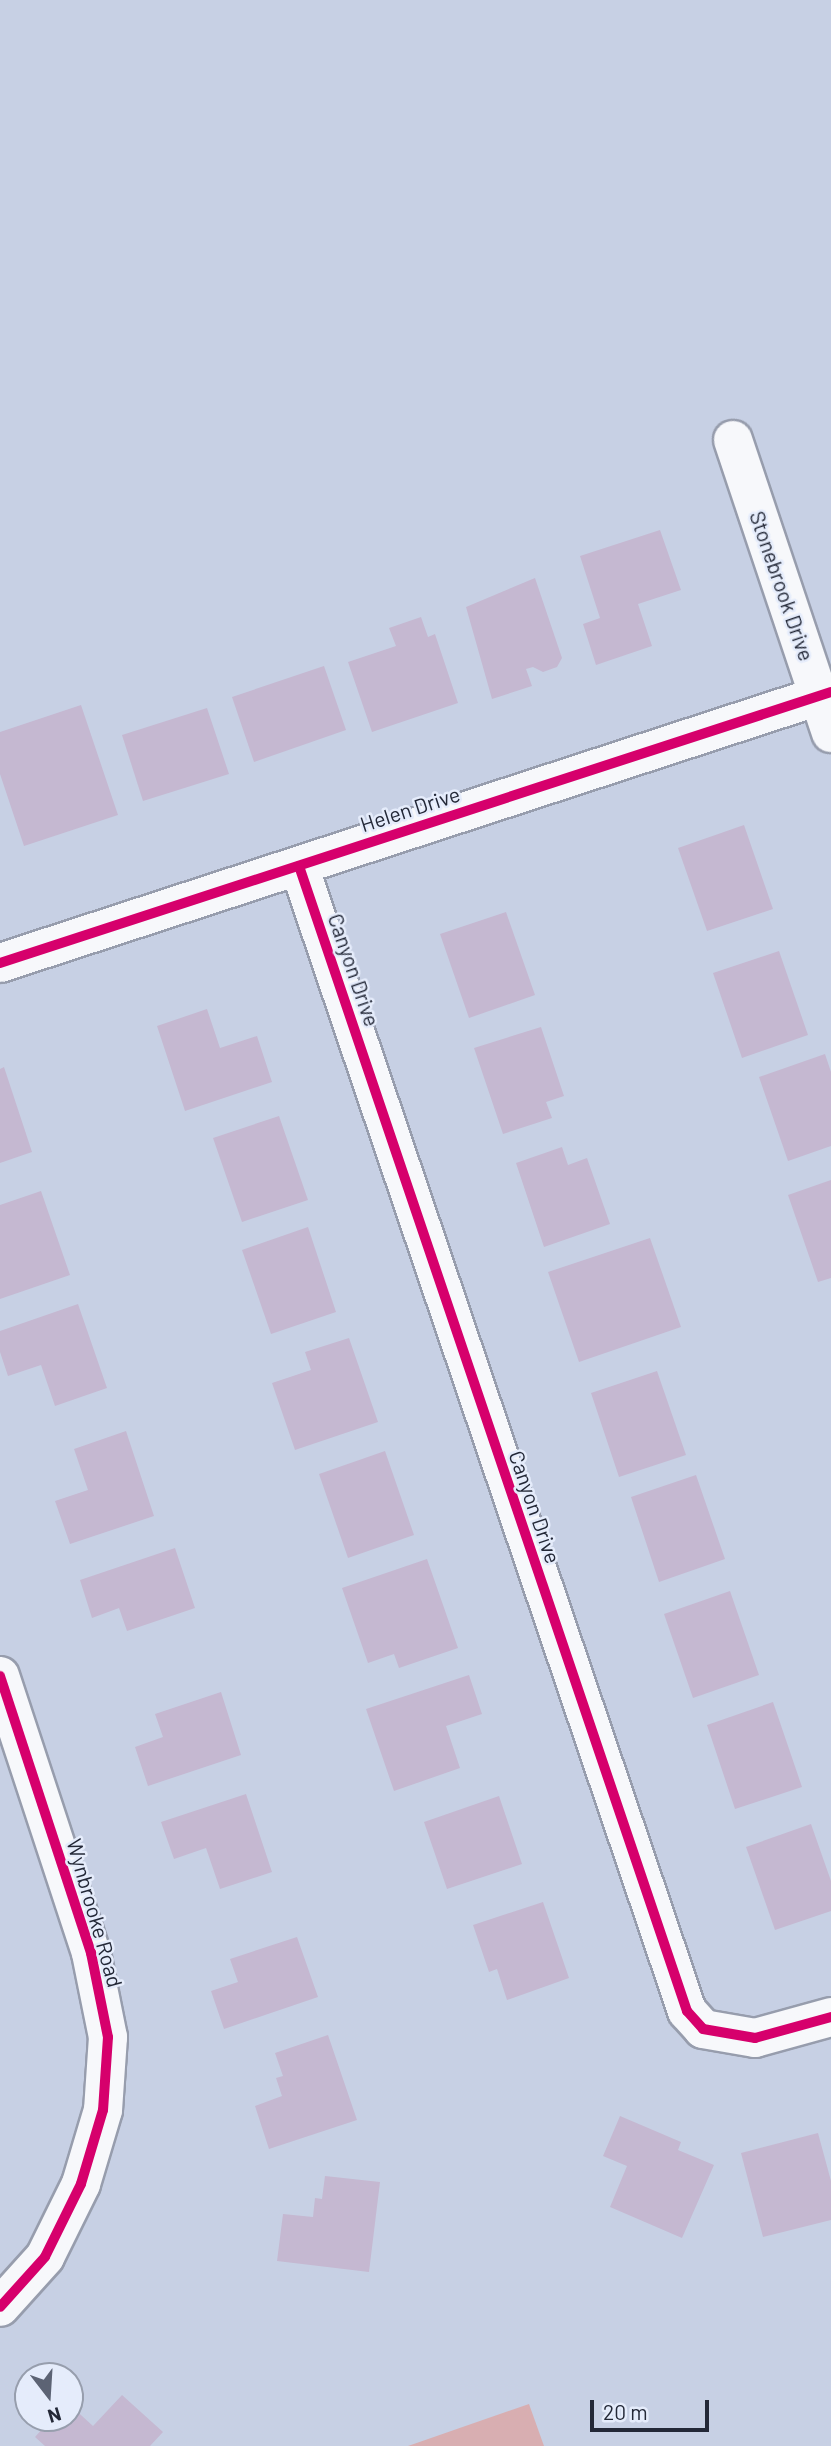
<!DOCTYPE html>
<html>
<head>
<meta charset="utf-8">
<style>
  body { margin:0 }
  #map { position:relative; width:831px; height:2446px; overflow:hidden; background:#c7d0e4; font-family:Barlow,sans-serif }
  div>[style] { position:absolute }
  .green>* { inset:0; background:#d8aeb1 }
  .building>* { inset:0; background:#c5b8d1 }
  .roads { filter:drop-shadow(2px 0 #979dad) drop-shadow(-2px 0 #979dad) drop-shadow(0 2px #979dad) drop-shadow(0 -2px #979dad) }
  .street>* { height:38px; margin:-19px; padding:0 19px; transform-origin:19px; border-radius:19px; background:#f7f8fb }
  .cycleway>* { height:10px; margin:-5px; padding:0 5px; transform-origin:5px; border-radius:5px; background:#d6006c }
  span { translate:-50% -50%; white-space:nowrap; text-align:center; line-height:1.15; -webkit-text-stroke:5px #e5ecfb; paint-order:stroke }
  .street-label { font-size:21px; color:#232837 }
  .north { position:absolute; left:14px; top:2362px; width:70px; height:70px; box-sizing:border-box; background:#e5ecfb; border:2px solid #979ead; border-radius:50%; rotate:163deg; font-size:19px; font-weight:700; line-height:28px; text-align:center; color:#232837 }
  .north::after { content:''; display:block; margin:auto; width:24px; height:32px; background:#5c6374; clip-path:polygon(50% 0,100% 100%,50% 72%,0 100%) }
  .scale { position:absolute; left:590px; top:2400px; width:119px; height:32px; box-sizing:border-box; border:4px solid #232837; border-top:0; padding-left:9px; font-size:21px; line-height:24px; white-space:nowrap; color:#232837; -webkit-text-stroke:5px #e5ecfb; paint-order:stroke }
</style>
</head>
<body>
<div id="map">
  <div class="green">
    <div style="clip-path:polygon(529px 2404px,544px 2446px,408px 2446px)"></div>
  </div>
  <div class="building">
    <div style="clip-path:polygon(660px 530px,681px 590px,638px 604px,652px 646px,596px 665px,583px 624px,600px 618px,580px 556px)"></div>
    <div style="clip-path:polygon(535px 578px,562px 658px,557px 667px,543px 672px,533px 667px,526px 669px,532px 686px,492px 699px,466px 607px)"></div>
    <div style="clip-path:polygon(421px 617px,428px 637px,435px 634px,458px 703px,372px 732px,348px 662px,396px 646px,389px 628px)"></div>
    <div style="clip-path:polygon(324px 666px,346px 730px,254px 762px,232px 697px)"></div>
    <div style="clip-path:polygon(81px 705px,118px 815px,24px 846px,0 774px,0 732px)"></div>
    <div style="clip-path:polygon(207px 708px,229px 774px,143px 801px,122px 735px)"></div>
    <div style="clip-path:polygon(744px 825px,773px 909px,707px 931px,678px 848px)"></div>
    <div style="clip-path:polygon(506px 912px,535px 995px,469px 1018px,440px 934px)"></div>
    <div style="clip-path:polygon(779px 951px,808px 1035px,742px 1058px,713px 973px)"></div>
    <div style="clip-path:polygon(207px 1009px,220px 1048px,257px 1036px,272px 1082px,185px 1111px,157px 1026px)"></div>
    <div style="clip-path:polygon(541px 1027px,564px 1096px,546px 1102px,552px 1118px,503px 1134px,474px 1048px)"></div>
    <div style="clip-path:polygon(825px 1054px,831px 1072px,831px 1146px,788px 1161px,759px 1077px)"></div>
    <div style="clip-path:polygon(4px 1067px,32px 1152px,0 1163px,0 1069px)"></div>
    <div style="clip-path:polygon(279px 1116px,308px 1200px,242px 1222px,213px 1138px)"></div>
    <div style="clip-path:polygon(562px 1147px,568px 1165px,587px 1158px,610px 1224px,544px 1247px,516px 1163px)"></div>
    <div style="clip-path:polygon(831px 1180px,831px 1278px,818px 1282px,788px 1195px)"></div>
    <div style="clip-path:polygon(41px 1191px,70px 1275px,0 1299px,0 1205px)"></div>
    <div style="clip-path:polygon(308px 1227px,336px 1312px,271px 1334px,242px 1250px)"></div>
    <div style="clip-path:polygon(650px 1238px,681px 1327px,579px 1362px,548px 1272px)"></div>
    <div style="clip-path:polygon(78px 1304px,107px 1388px,55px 1406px,41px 1365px,8px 1376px,0 1352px,0 1331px)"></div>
    <div style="clip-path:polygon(349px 1338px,378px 1422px,295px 1450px,272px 1383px,311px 1370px,305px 1352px)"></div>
    <div style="clip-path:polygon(657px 1371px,686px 1455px,619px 1477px,591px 1393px)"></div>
    <div style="clip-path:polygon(126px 1431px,154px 1516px,70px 1544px,55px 1501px,88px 1490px,74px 1449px)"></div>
    <div style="clip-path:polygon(385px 1451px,414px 1535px,348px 1558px,319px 1474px)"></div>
    <div style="clip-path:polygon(696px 1475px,725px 1559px,659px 1582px,631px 1497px)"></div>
    <div style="clip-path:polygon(175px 1548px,195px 1608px,127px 1631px,119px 1608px,92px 1618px,80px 1580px)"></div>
    <div style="clip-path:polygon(427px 1559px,458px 1648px,399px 1668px,394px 1654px,368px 1663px,342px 1588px)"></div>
    <div style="clip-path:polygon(730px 1591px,759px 1675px,693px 1698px,664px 1614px)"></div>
    <div style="clip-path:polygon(469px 1675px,482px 1714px,446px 1726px,460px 1768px,394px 1791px,366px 1709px)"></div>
    <div style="clip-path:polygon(221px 1692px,241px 1755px,148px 1786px,135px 1747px,163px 1737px,155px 1714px)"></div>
    <div style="clip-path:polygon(773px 1702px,802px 1787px,735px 1809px,707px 1725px)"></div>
    <div style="clip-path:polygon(246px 1794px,272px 1872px,220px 1889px,206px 1848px,174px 1859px,161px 1822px)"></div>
    <div style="clip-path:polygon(499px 1796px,522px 1864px,447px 1889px,424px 1822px)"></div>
    <div style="clip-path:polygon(811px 1824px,831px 1881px,831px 1911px,775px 1930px,746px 1847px)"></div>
    <div style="clip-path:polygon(543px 1902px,569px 1978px,507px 2000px,497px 1969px,489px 1972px,473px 1925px)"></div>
    <div style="clip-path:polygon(297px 1937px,318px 1997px,224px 2029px,211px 1991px,238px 1982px,230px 1959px)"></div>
    <div style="clip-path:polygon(328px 2035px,357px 2120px,269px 2149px,255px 2106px,282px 2096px,276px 2078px,283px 2076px,275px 2053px)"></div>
    <div style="clip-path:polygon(620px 2116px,681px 2142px,678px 2150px,714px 2165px,682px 2238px,610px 2207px,627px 2166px,603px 2156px)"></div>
    <div style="clip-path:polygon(818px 2133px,831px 2181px,831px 2220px,763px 2237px,741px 2153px)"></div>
    <div style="clip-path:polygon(325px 2176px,380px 2182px,369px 2272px,277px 2261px,283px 2214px,313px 2217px,315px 2198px,322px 2199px)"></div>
    <div style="clip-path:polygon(122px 2395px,163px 2432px,150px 2446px,45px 2446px,35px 2437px,52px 2418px,70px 2418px,70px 2405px,93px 2426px)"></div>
  </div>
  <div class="roads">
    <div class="street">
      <div style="left:733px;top:440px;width:309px;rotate:71.5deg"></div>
      <div style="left:299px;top:866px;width:1209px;rotate:71.28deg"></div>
      <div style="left:687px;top:2011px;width:24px;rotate:48deg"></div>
      <div style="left:703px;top:2029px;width:53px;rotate:9.8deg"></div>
      <div style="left:755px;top:2038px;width:79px;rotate:-15.4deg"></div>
      <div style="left:0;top:963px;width:874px;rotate:-18.06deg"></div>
      <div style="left:0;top:1676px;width:292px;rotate:71.8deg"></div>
      <div style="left:91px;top:1953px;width:86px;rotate:78.6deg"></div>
      <div style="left:108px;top:2037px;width:73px;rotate:93.9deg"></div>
      <div style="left:103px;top:2110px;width:77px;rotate:106.6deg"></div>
      <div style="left:81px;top:2184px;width:81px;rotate:116.3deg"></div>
      <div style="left:45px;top:2257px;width:67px;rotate:132deg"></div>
    </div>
  </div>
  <div class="cycleway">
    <div style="left:299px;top:866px;width:1209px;rotate:71.28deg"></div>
    <div style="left:687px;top:2011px;width:24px;rotate:48deg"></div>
    <div style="left:703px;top:2029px;width:53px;rotate:9.8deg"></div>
    <div style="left:755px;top:2038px;width:79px;rotate:-15.4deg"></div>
    <div style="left:0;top:963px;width:874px;rotate:-18.06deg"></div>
    <div style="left:0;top:1676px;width:292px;rotate:71.8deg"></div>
    <div style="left:91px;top:1953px;width:86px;rotate:78.6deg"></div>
    <div style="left:108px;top:2037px;width:73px;rotate:93.9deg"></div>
    <div style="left:103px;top:2110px;width:77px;rotate:106.6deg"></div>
    <div style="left:81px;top:2184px;width:81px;rotate:116.3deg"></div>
    <div style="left:45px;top:2257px;width:67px;rotate:132deg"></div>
  </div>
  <div class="street-label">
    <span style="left:782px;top:586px;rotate:71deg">Stonebrook Drive</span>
    <span style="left:410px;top:809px;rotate:-18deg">Helen Drive</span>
    <span style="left:354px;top:970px;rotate:71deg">Canyon Drive</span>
    <span style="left:535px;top:1507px;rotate:71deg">Canyon Drive</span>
    <span style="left:95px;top:1913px;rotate:74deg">Wynbrooke Road</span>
  </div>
  <div class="north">N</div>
  <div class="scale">20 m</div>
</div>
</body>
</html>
